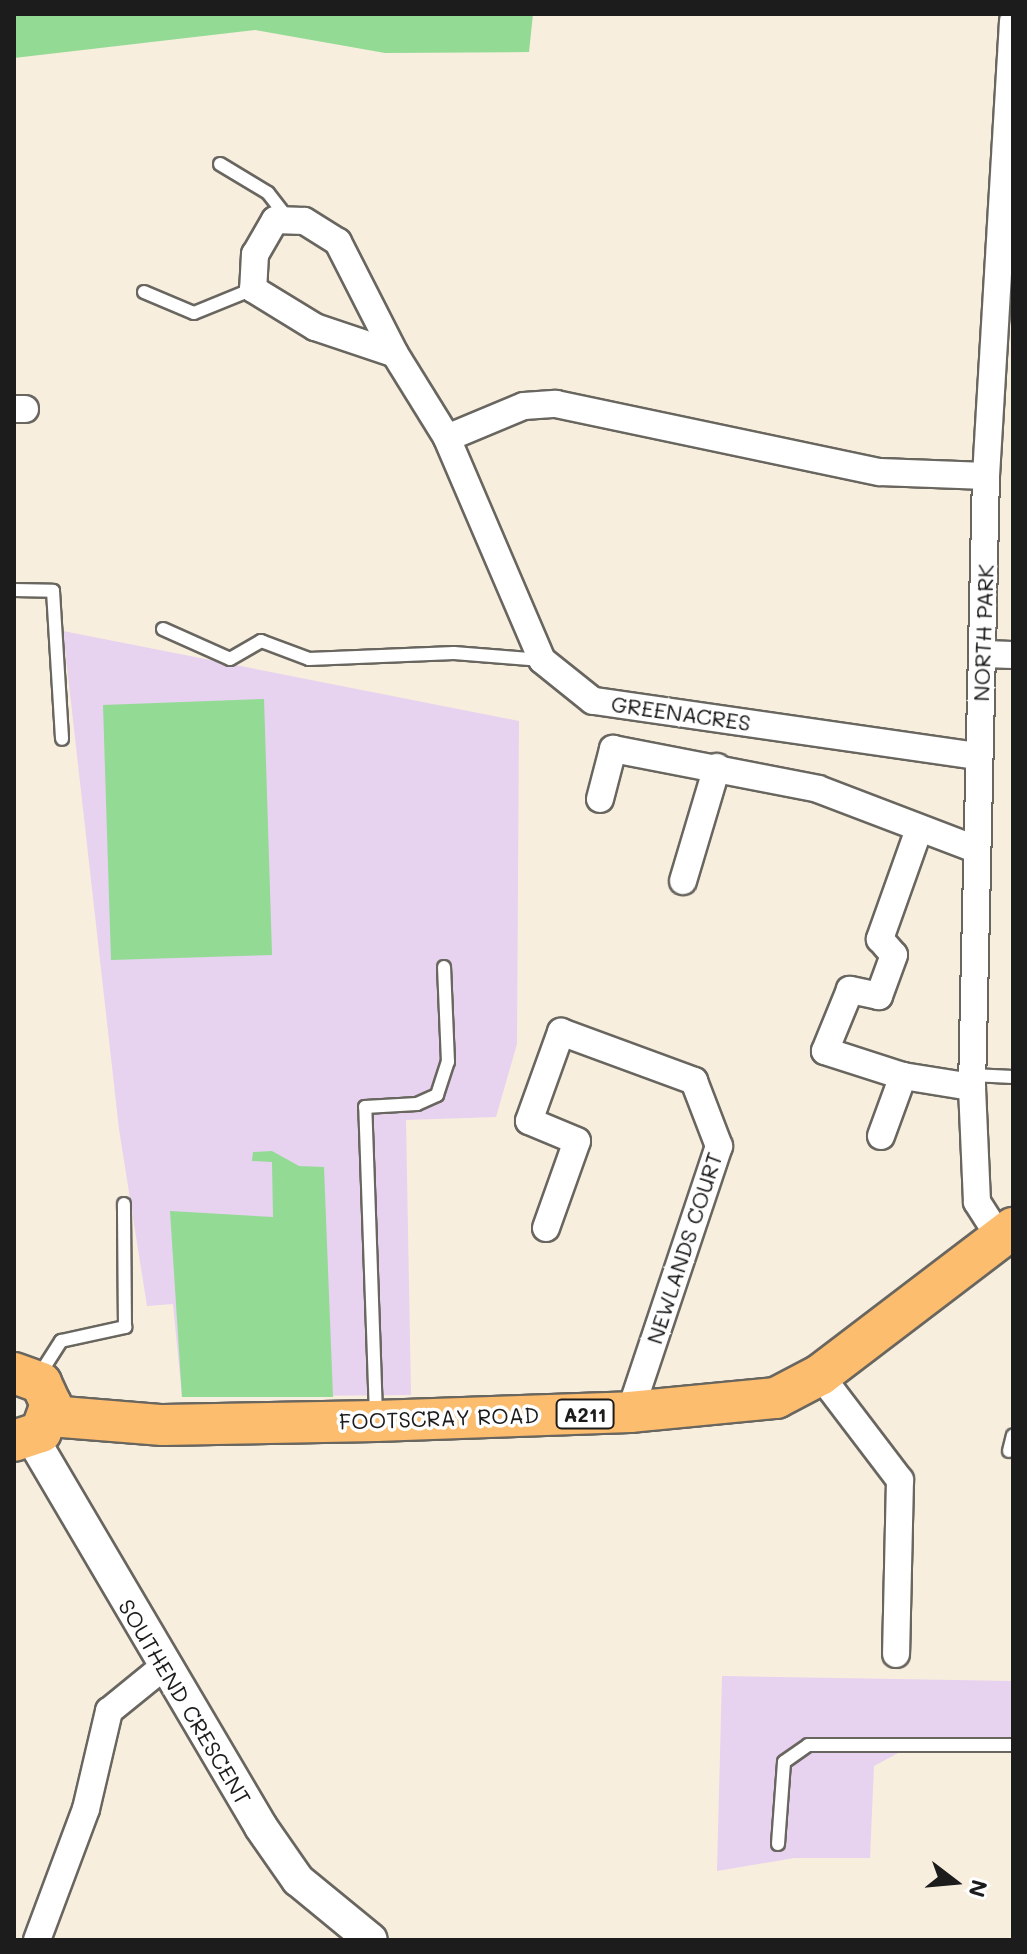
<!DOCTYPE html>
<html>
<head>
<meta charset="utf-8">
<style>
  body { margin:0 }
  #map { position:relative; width:1027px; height:1954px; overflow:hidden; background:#f7eede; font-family:Mali,sans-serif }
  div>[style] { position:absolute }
  .built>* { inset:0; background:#e7d2ef }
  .green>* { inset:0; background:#93da94 }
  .roads { filter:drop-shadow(2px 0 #696660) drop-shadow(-2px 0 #696660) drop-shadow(0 2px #696660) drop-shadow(0 -2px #696660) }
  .service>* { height:12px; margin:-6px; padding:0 6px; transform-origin:6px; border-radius:6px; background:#fff }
  .minor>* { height:26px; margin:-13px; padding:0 13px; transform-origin:13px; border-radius:13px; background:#fff }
  .tertiary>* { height:32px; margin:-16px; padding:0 16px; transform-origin:16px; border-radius:16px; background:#fff }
  .primary>* { height:40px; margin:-20px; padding:0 20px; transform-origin:20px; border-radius:20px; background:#fcbd6f }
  span { translate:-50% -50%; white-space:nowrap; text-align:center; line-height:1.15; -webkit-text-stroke:7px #fff; paint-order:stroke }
  .shield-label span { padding:2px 6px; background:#fff; border:2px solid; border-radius:6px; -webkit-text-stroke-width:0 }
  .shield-label { font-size:20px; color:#1c1c1c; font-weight:700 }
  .street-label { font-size:22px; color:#1c1c1c }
  .frame { position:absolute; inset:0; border:16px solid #1c1c1c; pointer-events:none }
  .north { position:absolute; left:915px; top:1842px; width:80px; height:80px; -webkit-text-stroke:6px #fff; paint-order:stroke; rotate:106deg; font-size:22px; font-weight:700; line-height:32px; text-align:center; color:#1c1c1c }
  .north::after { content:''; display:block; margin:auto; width:28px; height:36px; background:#1c1c1c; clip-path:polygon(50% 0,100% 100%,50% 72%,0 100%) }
</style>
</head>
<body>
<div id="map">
  <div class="built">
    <div style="clip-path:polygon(63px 631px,519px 721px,517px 1044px,496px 1117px,406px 1120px,411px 1395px,182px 1397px,173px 1304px,147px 1306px,119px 1129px)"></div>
    <div style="clip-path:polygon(722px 1676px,1013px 1681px,1013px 1752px,900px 1752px,874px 1766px,870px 1858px,794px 1858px,717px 1871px)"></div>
  </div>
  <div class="green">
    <div style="clip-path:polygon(14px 14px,533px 14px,529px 52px,385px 53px,255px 30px,14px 58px)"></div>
    <div style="clip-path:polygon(264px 699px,272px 955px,111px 960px,103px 705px)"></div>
    <div style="clip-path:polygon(272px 1151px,299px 1166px,324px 1167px,333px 1397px,182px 1397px,170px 1211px,273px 1217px,272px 1162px,252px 1161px,253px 1152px)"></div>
  </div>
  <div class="roads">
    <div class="service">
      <div style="left:220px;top:164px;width:56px;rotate:31.1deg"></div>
      <div style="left:268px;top:193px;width:29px;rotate:52deg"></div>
      <div style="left:144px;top:292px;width:54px;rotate:22.8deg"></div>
      <div style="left:194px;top:313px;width:64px;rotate:-22.1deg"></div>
      <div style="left:14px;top:590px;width:39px;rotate:1deg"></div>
      <div style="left:53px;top:591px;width:148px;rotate:86.5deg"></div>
      <div style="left:163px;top:629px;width:73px;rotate:24.1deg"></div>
      <div style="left:230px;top:659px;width:36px;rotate:-30deg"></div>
      <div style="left:261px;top:641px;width:51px;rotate:20.6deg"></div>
      <div style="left:309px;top:659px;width:145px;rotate:-2.4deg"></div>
      <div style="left:454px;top:653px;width:88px;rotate:4.5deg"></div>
      <div style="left:972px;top:1075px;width:41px;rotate:2.8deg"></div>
      <div style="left:38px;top:1377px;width:43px;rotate:-57.4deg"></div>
      <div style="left:61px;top:1341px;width:66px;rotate:-12.3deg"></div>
      <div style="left:125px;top:1327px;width:123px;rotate:-90.5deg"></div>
      <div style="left:376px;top:1415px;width:308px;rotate:-92deg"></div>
      <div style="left:365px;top:1107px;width:52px;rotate:-3.3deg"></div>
      <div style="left:417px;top:1104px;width:22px;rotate:-24deg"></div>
      <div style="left:437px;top:1095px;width:35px;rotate:-72deg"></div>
      <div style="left:448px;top:1062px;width:95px;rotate:-92.4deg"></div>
      <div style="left:1009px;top:1451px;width:16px;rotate:-76deg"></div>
      <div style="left:778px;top:1844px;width:82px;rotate:-85.8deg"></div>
      <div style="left:784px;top:1762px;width:29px;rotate:-35deg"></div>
      <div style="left:808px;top:1745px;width:205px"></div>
    </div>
    <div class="minor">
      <div style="left:395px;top:354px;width:126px;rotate:-117deg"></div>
      <div style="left:338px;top:242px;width:40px;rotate:-148deg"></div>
      <div style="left:304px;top:221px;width:29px;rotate:-178deg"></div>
      <div style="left:275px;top:220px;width:39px;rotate:120deg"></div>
      <div style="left:255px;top:254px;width:35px;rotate:93deg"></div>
      <div style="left:253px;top:289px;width:73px;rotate:31.5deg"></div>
      <div style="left:315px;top:327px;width:84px;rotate:18.6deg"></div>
      <div style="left:395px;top:354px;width:99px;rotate:58.2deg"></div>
      <div style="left:14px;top:409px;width:11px"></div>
      <div style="left:984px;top:654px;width:29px;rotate:2deg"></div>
      <div style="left:977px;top:756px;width:388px;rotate:-171.8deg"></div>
      <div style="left:593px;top:701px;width:65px;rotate:-141.2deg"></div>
      <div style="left:542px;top:660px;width:241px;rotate:-113.2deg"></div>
      <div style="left:447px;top:438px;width:83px;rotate:-22.6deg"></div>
      <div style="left:524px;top:406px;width:32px;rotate:-4deg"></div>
      <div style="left:556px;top:404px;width:331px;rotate:11.9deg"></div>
      <div style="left:880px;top:472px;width:106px;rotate:2.2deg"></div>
      <div style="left:600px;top:799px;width:52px;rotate:-75.4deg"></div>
      <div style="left:613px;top:749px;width:209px;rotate:11deg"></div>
      <div style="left:818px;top:789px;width:168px;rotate:20.9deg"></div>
      <div style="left:918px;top:832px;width:114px;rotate:109.6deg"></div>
      <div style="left:880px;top:939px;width:21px;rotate:49deg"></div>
      <div style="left:894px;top:955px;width:44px;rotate:110.1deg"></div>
      <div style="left:879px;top:996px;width:30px;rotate:-168deg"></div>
      <div style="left:850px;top:990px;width:66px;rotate:112.3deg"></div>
      <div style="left:825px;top:1051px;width:82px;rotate:17.8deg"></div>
      <div style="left:903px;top:1076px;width:70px;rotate:9.1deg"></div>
      <div style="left:683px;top:881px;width:119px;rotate:-73.4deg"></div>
      <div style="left:881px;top:1136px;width:64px;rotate:-69.9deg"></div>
      <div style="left:546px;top:1228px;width:92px;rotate:-70.4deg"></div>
      <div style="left:577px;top:1141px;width:52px;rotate:-157.4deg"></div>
      <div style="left:529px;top:1121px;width:95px;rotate:-70.2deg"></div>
      <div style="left:561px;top:1032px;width:142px;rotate:20.2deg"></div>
      <div style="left:694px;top:1081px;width:70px;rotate:69deg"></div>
      <div style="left:719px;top:1146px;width:280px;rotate:108.5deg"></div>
      <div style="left:1000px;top:1238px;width:43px;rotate:-122.6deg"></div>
      <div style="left:977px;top:1202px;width:115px;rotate:-92.5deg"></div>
      <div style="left:972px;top:1087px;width:611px;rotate:-88.69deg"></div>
      <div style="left:986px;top:476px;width:456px;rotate:-86.6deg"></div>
      <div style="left:820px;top:1375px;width:132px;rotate:52.7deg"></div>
      <div style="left:900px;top:1480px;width:174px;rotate:91.3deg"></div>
      <div style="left:37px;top:1940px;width:140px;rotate:-69.5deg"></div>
      <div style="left:86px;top:1809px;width:101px;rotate:-76.8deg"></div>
      <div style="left:109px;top:1711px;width:68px;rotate:-39.1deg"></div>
    </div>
    <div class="tertiary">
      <div style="left:32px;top:1438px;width:451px;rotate:59.5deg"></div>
      <div style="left:261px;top:1827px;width:65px;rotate:55.1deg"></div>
      <div style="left:298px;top:1880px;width:94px;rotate:39.4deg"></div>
    </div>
    <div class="primary">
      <div style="left:14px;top:1373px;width:29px;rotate:20deg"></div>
      <div style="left:41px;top:1383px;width:23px;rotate:65deg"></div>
      <div style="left:51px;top:1404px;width:30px;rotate:110deg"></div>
      <div style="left:41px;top:1432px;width:28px;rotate:162deg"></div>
      <div style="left:50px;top:1416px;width:113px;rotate:4.6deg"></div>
      <div style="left:163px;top:1425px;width:213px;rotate:-1.1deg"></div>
      <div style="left:376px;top:1421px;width:254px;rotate:-2deg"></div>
      <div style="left:630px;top:1412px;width:147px;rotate:-5.5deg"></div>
      <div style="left:776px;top:1398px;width:50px;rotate:-27.6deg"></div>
      <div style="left:820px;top:1375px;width:243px;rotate:-37.3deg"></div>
    </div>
  </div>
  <div class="shield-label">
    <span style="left:585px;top:1414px">A211</span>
  </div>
  <div class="street-label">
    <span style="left:983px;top:633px;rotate:-88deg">NORTH PARK</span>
    <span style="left:681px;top:713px;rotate:8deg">GREENACRES</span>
    <span style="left:684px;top:1248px;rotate:-72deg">NEWLANDS COURT</span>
    <span style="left:439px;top:1418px;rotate:-2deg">FOOTSCRAY ROAD</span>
    <span style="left:185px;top:1702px;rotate:59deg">SOUTHEND CRESCENT</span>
  </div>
  <div class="frame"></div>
  <div class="north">N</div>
</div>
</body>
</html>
